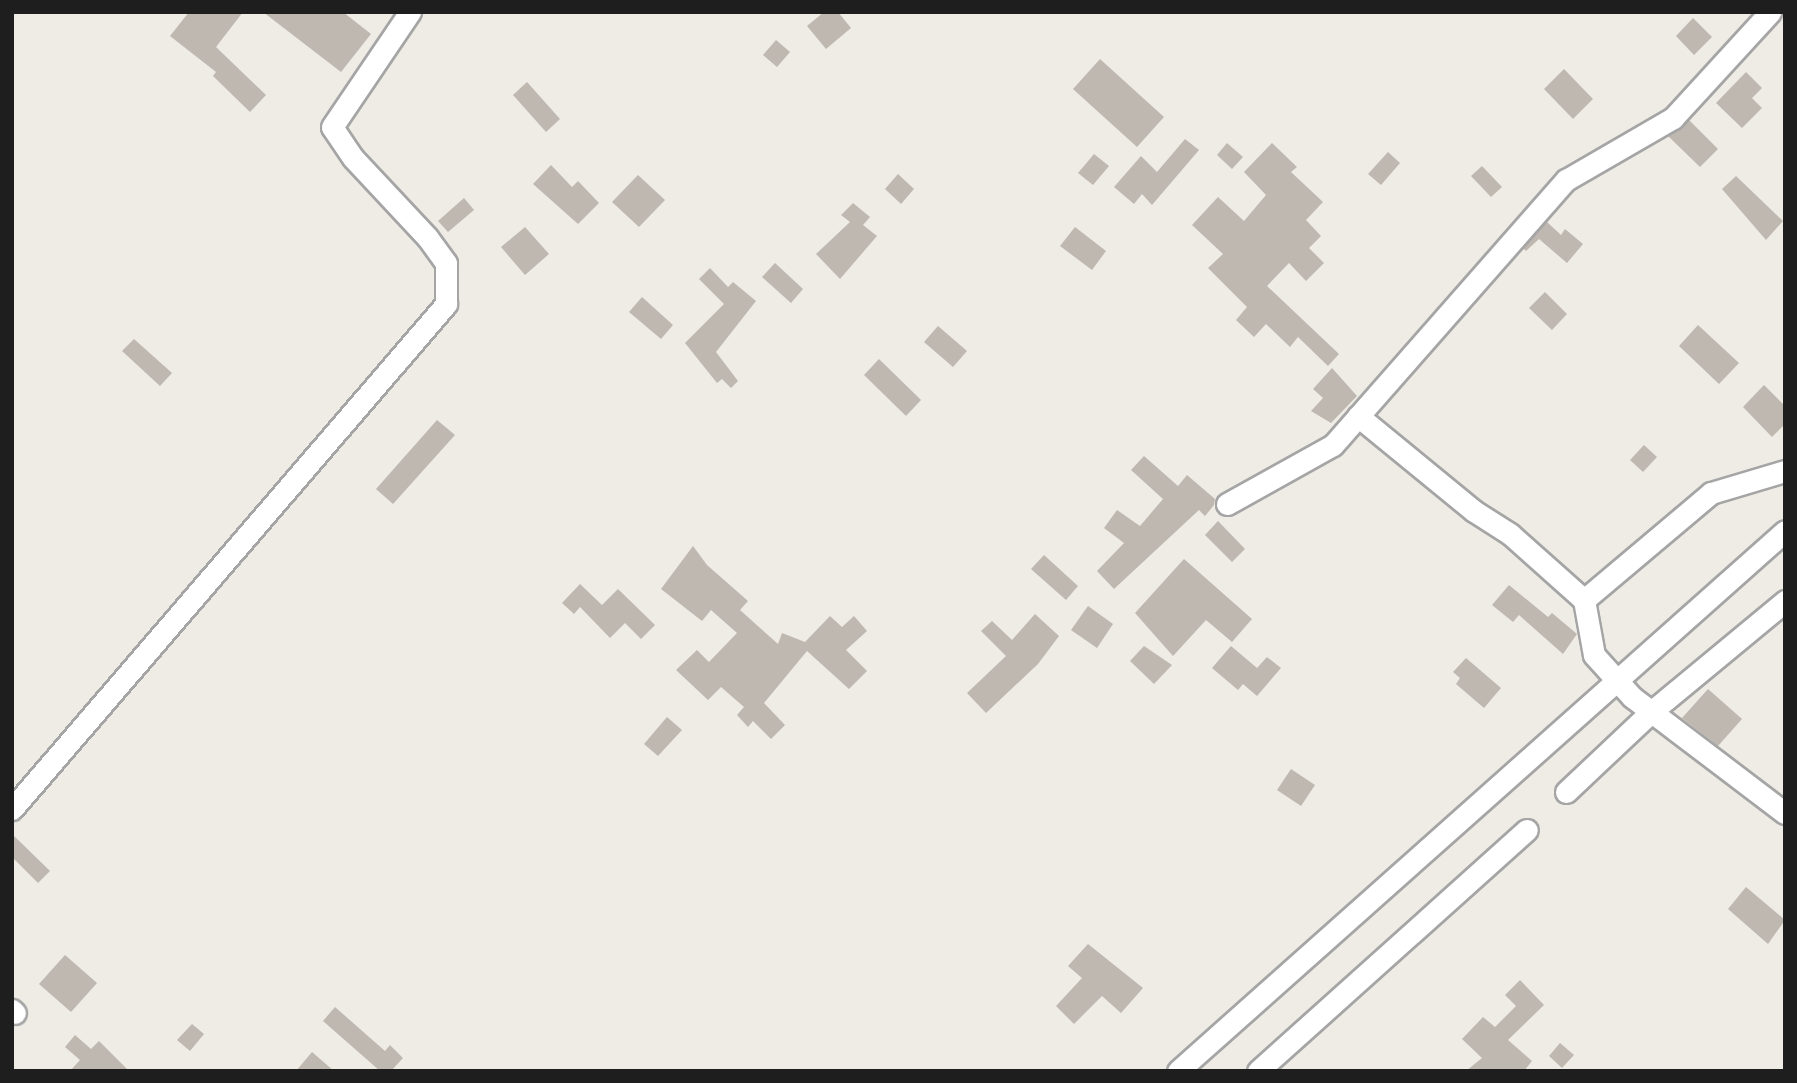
<!DOCTYPE html>
<html>
<head>
<meta charset="utf-8">
<style>
  body { margin:0 }
  #map { position:relative; width:1797px; height:1083px; overflow:hidden; background:#eeece4; font-family:Overpass,sans-serif }
  div>[style] { position:absolute }
  .building>* { inset:0; background:#bfb8b0 }
  .roads { filter:drop-shadow(2px 0 #a5a5a5) drop-shadow(-2px 0 #a5a5a5) drop-shadow(0 2px #a5a5a5) drop-shadow(0 -2px #a5a5a5) }
  .minor>* { height:21px; margin:-10.5px; padding:0 10.5px; transform-origin:10.5px; border-radius:10.5px; background:#fff }
  span { translate:-50% -50%; white-space:nowrap; text-align:center; line-height:1.15; -webkit-text-stroke:5px #fff; paint-order:stroke }
  .frame { position:absolute; inset:0; border:14px solid #1e1e1e; pointer-events:none }
</style>
</head>
<body>
<div id="map">
  <div class="building">
    <div style="clip-path:polygon(189px 12px,243px 12px,216px 47px,266px 95px,250px 112px,213px 76px,216px 72px,170px 36px)"></div>
    <div style="clip-path:polygon(263px 12px,343px 12px,371px 34px,341px 72px)"></div>
    <div style="clip-path:polygon(824px 12px,838px 12px,851px 28px,826px 49px,807px 26px)"></div>
    <div style="clip-path:polygon(1693px 18px,1712px 37px,1694px 55px,1676px 36px)"></div>
    <div style="clip-path:polygon(776px 40px,790px 52px,777px 67px,763px 55px)"></div>
    <div style="clip-path:polygon(1100px 59px,1164px 117px,1137px 147px,1073px 89px)"></div>
    <div style="clip-path:polygon(1564px 69px,1593px 99px,1573px 119px,1544px 89px)"></div>
    <div style="clip-path:polygon(1746px 72px,1762px 88px,1752px 98px,1762px 108px,1742px 128px,1716px 103px)"></div>
    <div style="clip-path:polygon(527px 82px,560px 119px,546px 132px,513px 95px)"></div>
    <div style="clip-path:polygon(1689px 120px,1718px 149px,1700px 167px,1668px 136px)"></div>
    <div style="clip-path:polygon(1185px 139px,1199px 150px,1152px 205px,1142px 194px,1134px 204px,1114px 187px,1141px 156px,1157px 172px)"></div>
    <div style="clip-path:polygon(1227px 143px,1243px 157px,1232px 169px,1217px 155px)"></div>
    <div style="clip-path:polygon(1272px 143px,1297px 167px,1291px 172px,1323px 202px,1306px 220px,1321px 236px,1309px 248px,1324px 263px,1306px 281px,1289px 263px,1267px 286px,1339px 354px,1328px 366px,1298px 337px,1290px 347px,1266px 324px,1254px 337px,1236px 320px,1247px 307px,1208px 268px,1223px 254px,1192px 225px,1218px 197px,1244px 221px,1266px 195px,1244px 172px)"></div>
    <div style="clip-path:polygon(1388px 152px,1400px 163px,1381px 185px,1368px 174px)"></div>
    <div style="clip-path:polygon(1094px 154px,1109px 166px,1093px 185px,1078px 173px)"></div>
    <div style="clip-path:polygon(551px 165px,572px 187px,578px 181px,599px 203px,578px 224px,533px 184px)"></div>
    <div style="clip-path:polygon(1482px 166px,1502px 187px,1491px 197px,1471px 176px)"></div>
    <div style="clip-path:polygon(898px 174px,914px 189px,901px 204px,885px 189px)"></div>
    <div style="clip-path:polygon(638px 175px,665px 200px,639px 227px,612px 202px)"></div>
    <div style="clip-path:polygon(1736px 176px,1783px 221px,1766px 240px,1722px 189px)"></div>
    <div style="clip-path:polygon(464px 198px,474px 210px,448px 232px,438px 221px)"></div>
    <div style="clip-path:polygon(853px 203px,870px 217px,863px 225px,877px 236px,840px 279px,816px 254px,850px 222px,841px 215px)"></div>
    <div style="clip-path:polygon(1547px 222px,1561px 235px,1565px 229px,1583px 244px,1567px 263px,1539px 239px,1526px 251px,1523px 248px)"></div>
    <div style="clip-path:polygon(525px 227px,549px 254px,525px 275px,501px 247px)"></div>
    <div style="clip-path:polygon(1075px 227px,1106px 251px,1092px 270px,1060px 246px)"></div>
    <div style="clip-path:polygon(775px 263px,803px 289px,791px 303px,762px 277px)"></div>
    <div style="clip-path:polygon(710px 268px,728px 287px,733px 282px,756px 301px,716px 352px,738px 381px,731px 388px,722px 379px,717px 383px,685px 343px,724px 304px,699px 279px)"></div>
    <div style="clip-path:polygon(1545px 292px,1567px 314px,1552px 330px,1529px 308px)"></div>
    <div style="clip-path:polygon(642px 297px,673px 325px,661px 339px,629px 312px)"></div>
    <div style="clip-path:polygon(1698px 325px,1739px 363px,1719px 384px,1679px 346px)"></div>
    <div style="clip-path:polygon(938px 326px,967px 351px,953px 367px,924px 342px)"></div>
    <div style="clip-path:polygon(134px 339px,172px 373px,160px 386px,122px 351px)"></div>
    <div style="clip-path:polygon(879px 359px,921px 400px,906px 416px,864px 375px)"></div>
    <div style="clip-path:polygon(1332px 368px,1357px 396px,1331px 423px,1311px 411px,1323px 398px,1313px 389px)"></div>
    <div style="clip-path:polygon(1764px 385px,1785px 406px,1785px 424px,1772px 437px,1743px 407px)"></div>
    <div style="clip-path:polygon(437px 420px,455px 435px,393px 504px,376px 489px)"></div>
    <div style="clip-path:polygon(1644px 445px,1657px 457px,1643px 472px,1630px 460px)"></div>
    <div style="clip-path:polygon(1144px 456px,1178px 486px,1187px 475px,1215px 499px,1214px 505px,1205px 516px,1199px 510px,1114px 589px,1097px 571px,1124px 543px,1104px 528px,1117px 510px,1140px 526px,1163px 499px,1131px 470px)"></div>
    <div style="clip-path:polygon(1218px 521px,1245px 549px,1232px 562px,1205px 535px)"></div>
    <div style="clip-path:polygon(693px 546px,707px 565px,748px 601px,740px 610px,778px 644px,782px 633px,805px 642px,830px 616px,842px 627px,854px 616px,867px 631px,846px 650px,867px 671px,849px 689px,807px 651px,764px 703px,785px 725px,771px 739px,753px 721px,748px 727px,737px 715px,744px 707px,721px 687px,708px 700px,676px 670px,697px 650px,709px 662px,737px 633px,711px 610px,702px 621px,661px 589px)"></div>
    <div style="clip-path:polygon(1044px 555px,1078px 586px,1066px 600px,1031px 569px)"></div>
    <div style="clip-path:polygon(1184px 559px,1252px 619px,1232px 642px,1206px 620px,1173px 656px,1135px 613px)"></div>
    <div style="clip-path:polygon(580px 584px,602px 605px,618px 589px,655px 625px,641px 639px,625px 623px,610px 638px,580px 607px,574px 614px,562px 603px)"></div>
    <div style="clip-path:polygon(1509px 585px,1548px 617px,1552px 613px,1577px 634px,1563px 654px,1519px 615px,1513px 622px,1492px 605px)"></div>
    <div style="clip-path:polygon(1088px 606px,1113px 624px,1097px 648px,1071px 630px)"></div>
    <div style="clip-path:polygon(1035px 614px,1059px 636px,1038px 664px,986px 713px,967px 693px,1006px 656px,981px 631px,992px 621px,1012px 640px)"></div>
    <div style="clip-path:polygon(1144px 646px,1172px 665px,1154px 684px,1130px 661px)"></div>
    <div style="clip-path:polygon(1231px 646px,1257px 668px,1267px 657px,1281px 668px,1257px 696px,1243px 684px,1238px 690px,1212px 668px)"></div>
    <div style="clip-path:polygon(1466px 658px,1501px 688px,1484px 708px,1456px 684px,1460px 678px,1453px 672px)"></div>
    <div style="clip-path:polygon(1708px 689px,1742px 719px,1718px 746px,1682px 718px)"></div>
    <div style="clip-path:polygon(667px 717px,682px 730px,658px 756px,644px 744px)"></div>
    <div style="clip-path:polygon(1291px 769px,1315px 785px,1301px 806px,1277px 790px)"></div>
    <div style="clip-path:polygon(12px 834px,50px 871px,38px 883px,12px 857px)"></div>
    <div style="clip-path:polygon(1746px 887px,1785px 920px,1768px 944px,1728px 909px)"></div>
    <div style="clip-path:polygon(1088px 944px,1143px 988px,1121px 1013px,1102px 996px,1074px 1024px,1056px 1006px,1082px 978px,1068px 966px)"></div>
    <div style="clip-path:polygon(65px 955px,97px 983px,71px 1012px,39px 984px)"></div>
    <div style="clip-path:polygon(1520px 980px,1544px 1005px,1508px 1040px,1532px 1061px,1524px 1071px,1466px 1071px,1482px 1058px,1462px 1039px,1483px 1017px,1495px 1027px,1516px 1006px,1505px 995px)"></div>
    <div style="clip-path:polygon(335px 1007px,385px 1051px,390px 1045px,403px 1058px,391px 1071px,380px 1071px,323px 1021px)"></div>
    <div style="clip-path:polygon(192px 1024px,204px 1034px,190px 1051px,177px 1040px)"></div>
    <div style="clip-path:polygon(75px 1035px,91px 1049px,99px 1041px,129px 1071px,70px 1071px,80px 1060px,65px 1047px)"></div>
    <div style="clip-path:polygon(1560px 1043px,1574px 1055px,1562px 1068px,1549px 1056px)"></div>
    <div style="clip-path:polygon(312px 1052px,334px 1071px,296px 1071px)"></div>
  </div>
  <div class="roads">
    <div class="minor">
      <div style="left:1358px;top:416px;width:150px;rotate:39.3deg"></div>
      <div style="left:1474px;top:511px;width:43px;rotate:32.6deg"></div>
      <div style="left:1510px;top:534px;width:99px;rotate:41.7deg"></div>
      <div style="left:1584px;top:600px;width:56px;rotate:79.7deg"></div>
      <div style="left:1594px;top:655px;width:57px;rotate:47.9deg"></div>
      <div style="left:1632px;top:697px;width:192px;rotate:37.2deg"></div>
      <div style="left:1227px;top:504px;width:121px;rotate:-29.1deg"></div>
      <div style="left:1333px;top:445px;width:353px;rotate:-48.7deg"></div>
      <div style="left:1566px;top:180px;width:124px;rotate:-30.1deg"></div>
      <div style="left:1673px;top:118px;width:144px;rotate:-47.5deg"></div>
      <div style="left:1584px;top:600px;width:166px;rotate:-40.1deg"></div>
      <div style="left:1711px;top:493px;width:77px;rotate:-16.6deg"></div>
      <div style="left:1566px;top:792px;width:117px;rotate:-43.3deg"></div>
      <div style="left:1651px;top:712px;width:174px;rotate:-39.6deg"></div>
      <div style="left:12px;top:809px;width:666px;rotate:-49.32deg"></div>
      <div style="left:446px;top:304px;width:41px;rotate:-90deg"></div>
      <div style="left:446px;top:263px;width:32px;rotate:-126deg"></div>
      <div style="left:427px;top:237px;width:108px;rotate:-133.1deg"></div>
      <div style="left:353px;top:158px;width:37px;rotate:-124deg"></div>
      <div style="left:332px;top:127px;width:139px;rotate:-55.9deg"></div>
      <div style="left:12px;top:1010px;width:4px;rotate:45deg"></div>
      <div style="left:1178px;top:1071px;width:812px;rotate:-41.66deg"></div>
      <div style="left:1258px;top:1071px;width:361px;rotate:-41.9deg"></div>
    </div>
  </div>
  <div class="frame"></div>
</div>
</body>
</html>
